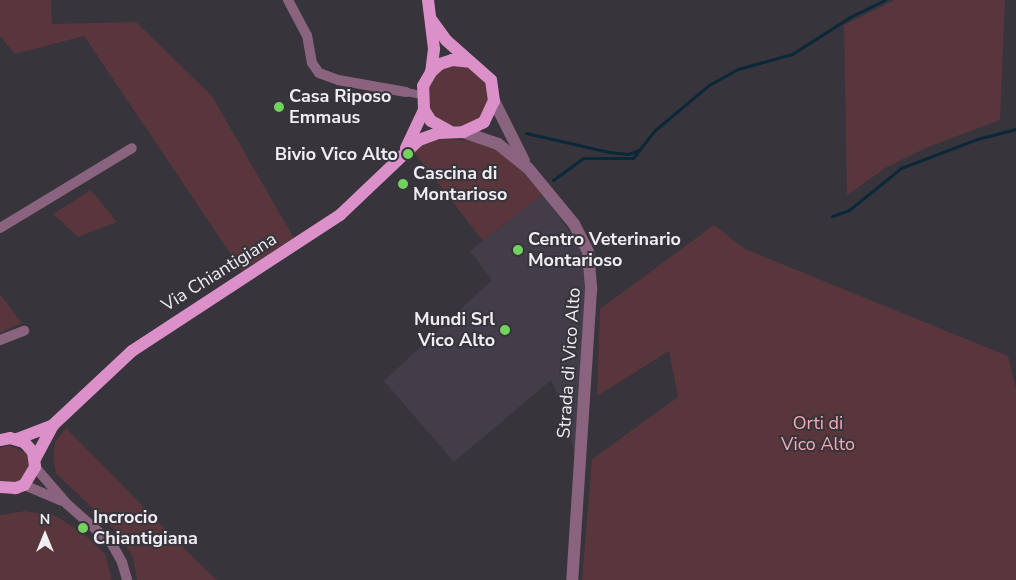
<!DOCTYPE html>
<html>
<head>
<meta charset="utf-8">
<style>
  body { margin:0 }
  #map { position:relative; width:1016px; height:580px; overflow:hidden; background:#37343b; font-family:"Nunito Sans",sans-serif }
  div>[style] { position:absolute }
  .built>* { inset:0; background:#433d49 }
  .green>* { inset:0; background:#58363c }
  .round { border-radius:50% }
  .stream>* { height:3px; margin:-1.5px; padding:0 1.5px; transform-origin:1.5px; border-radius:1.5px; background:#0b2839 }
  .pedestrian>* { height:8px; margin:-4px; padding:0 4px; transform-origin:4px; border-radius:4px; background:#8a647f }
  .minor>* { height:10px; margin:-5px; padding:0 5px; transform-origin:5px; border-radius:5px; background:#8a647f }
  .tertiary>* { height:12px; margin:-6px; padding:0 6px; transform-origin:6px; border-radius:6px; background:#8a647f }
  .primary>* { height:12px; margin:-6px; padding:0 6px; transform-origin:6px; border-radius:6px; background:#dc90c9 }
  .dots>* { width:14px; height:14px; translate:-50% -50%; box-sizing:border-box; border:2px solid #37343b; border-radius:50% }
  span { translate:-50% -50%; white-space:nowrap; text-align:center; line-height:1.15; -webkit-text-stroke:4px #37343b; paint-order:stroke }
  .poi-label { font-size:18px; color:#f0eef3; font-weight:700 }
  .left { translate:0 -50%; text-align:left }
  .right { translate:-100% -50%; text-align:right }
  .street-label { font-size:18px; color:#f0eef3 }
  .park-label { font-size:18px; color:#f5acb7 }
  .north { position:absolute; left:20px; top:510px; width:50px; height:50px; -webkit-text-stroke:4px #37343b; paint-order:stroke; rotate:0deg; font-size:14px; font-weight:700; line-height:20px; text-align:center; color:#f0eef3 }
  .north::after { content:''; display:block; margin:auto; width:18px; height:22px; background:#f0eef3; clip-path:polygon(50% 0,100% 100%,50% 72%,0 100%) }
</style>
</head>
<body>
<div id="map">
  <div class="built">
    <div style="clip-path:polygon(543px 194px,581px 248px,586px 283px,575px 459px,566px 413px,551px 380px,454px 462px,384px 381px,492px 280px,470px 251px)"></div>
  </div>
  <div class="green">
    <div style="clip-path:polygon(0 0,51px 0,52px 24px,136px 22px,212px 96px,294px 238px,242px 271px,84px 36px,15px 54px,0 36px)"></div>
    <div style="clip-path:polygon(895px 0,1005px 0,1000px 120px,928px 147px,887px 167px,847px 195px,844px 25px)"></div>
    <div class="round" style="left:428px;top:66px;width:60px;height:60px"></div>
    <div style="clip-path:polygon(439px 139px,480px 141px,513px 160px,543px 194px,483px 241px,413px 151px,425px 143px)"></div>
    <div style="clip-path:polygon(91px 190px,117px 222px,78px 237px,53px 214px)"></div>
    <div style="clip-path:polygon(714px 225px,745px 249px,1008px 356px,1016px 388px,1016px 580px,582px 580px,592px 459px,678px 397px,669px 351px,597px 396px,600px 309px)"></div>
    <div style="clip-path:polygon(0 294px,22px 323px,0 333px)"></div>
    <div style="clip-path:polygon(66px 428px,191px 555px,217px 580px,137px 580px,133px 558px,120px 535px,56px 473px,53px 459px,55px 442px)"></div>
    <div style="clip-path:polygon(9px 445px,26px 453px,30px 465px,25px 477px,13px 484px,0 482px,0 448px)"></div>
    <div style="clip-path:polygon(25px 511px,56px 516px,83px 533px,105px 554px,112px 580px,0 580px,0 515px)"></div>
  </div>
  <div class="stream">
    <div style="left:526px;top:133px;width:85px;rotate:12.9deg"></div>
    <div style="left:609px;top:152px;width:19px;rotate:6deg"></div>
    <div style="left:628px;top:154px;width:12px;rotate:-20deg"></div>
    <div style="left:553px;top:180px;width:37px;rotate:-36deg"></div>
    <div style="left:583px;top:158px;width:50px"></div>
    <div style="left:633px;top:158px;width:36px;rotate:-52deg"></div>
    <div style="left:655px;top:130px;width:70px;rotate:-39.8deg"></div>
    <div style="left:709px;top:85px;width:33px;rotate:-29deg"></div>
    <div style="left:738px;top:69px;width:56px;rotate:-15.5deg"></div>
    <div style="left:792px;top:54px;width:69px;rotate:-32.5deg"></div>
    <div style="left:850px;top:17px;width:39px;rotate:-26deg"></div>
    <div style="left:832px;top:216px;width:18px;rotate:-19deg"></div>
    <div style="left:849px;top:210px;width:67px;rotate:-38.9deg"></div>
    <div style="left:901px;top:168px;width:81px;rotate:-20.9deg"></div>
    <div style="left:977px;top:139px;width:40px;rotate:-14.4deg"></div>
  </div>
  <div class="pedestrian">
    <div style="left:406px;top:92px;width:15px;rotate:11deg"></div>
  </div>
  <div class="minor">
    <div style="left:288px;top:0;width:40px;rotate:62deg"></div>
    <div style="left:307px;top:35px;width:28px;rotate:80deg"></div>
    <div style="left:312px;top:63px;width:12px;rotate:55deg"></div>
    <div style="left:319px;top:73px;width:20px;rotate:20deg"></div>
    <div style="left:338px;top:80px;width:69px;rotate:10deg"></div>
    <div style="left:0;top:228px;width:154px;rotate:-31.2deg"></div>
    <div style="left:0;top:340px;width:26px;rotate:-21deg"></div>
    <div style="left:35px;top:467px;width:49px;rotate:49.1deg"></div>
    <div style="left:67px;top:504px;width:60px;rotate:41.6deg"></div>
    <div style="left:112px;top:544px;width:21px;rotate:61deg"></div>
    <div style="left:122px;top:562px;width:19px;rotate:74deg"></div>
    <div style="left:24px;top:485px;width:41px;rotate:22.8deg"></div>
  </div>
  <div class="tertiary">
    <div style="left:494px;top:101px;width:67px;rotate:63.4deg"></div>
    <div style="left:463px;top:132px;width:37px;rotate:19deg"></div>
    <div style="left:498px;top:144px;width:38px;rotate:39deg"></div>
    <div style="left:528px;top:168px;width:72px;rotate:50.6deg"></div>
    <div style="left:574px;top:224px;width:31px;rotate:63deg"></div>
    <div style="left:588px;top:252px;width:38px;rotate:85deg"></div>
    <div style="left:591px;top:290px;width:291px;rotate:93.7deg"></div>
  </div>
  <div class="primary">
    <div style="left:428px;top:0;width:49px;rotate:83deg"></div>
    <div style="left:434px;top:49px;width:23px;rotate:97deg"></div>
    <div style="left:451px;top:132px;width:23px;rotate:-151deg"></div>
    <div style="left:431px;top:121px;width:13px;rotate:-122deg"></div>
    <div style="left:424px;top:110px;width:24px;rotate:-92deg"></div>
    <div style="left:423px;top:86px;width:16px;rotate:-60deg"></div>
    <div style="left:431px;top:72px;width:12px;rotate:-42deg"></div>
    <div style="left:440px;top:64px;width:13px;rotate:-18deg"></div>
    <div style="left:452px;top:60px;width:18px;rotate:6deg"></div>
    <div style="left:406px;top:148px;width:42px;rotate:-64.7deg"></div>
    <div style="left:17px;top:439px;width:39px;rotate:-21deg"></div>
    <div style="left:0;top:440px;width:10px;rotate:-11deg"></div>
    <div style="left:10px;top:438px;width:15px;rotate:16deg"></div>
    <div style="left:24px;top:442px;width:13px;rotate:48deg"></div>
    <div style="left:33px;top:452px;width:15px;rotate:82deg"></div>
    <div style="left:35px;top:467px;width:21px;rotate:121deg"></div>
    <div style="left:24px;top:485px;width:9px;rotate:159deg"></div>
    <div style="left:16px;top:488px;width:16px;rotate:-176deg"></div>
    <div style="left:35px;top:459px;width:38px;rotate:-62deg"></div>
    <div style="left:53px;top:425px;width:108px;rotate:-43.1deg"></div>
    <div style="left:132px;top:351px;width:249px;rotate:-33.2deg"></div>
    <div style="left:340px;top:215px;width:109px;rotate:-43.5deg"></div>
    <div style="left:419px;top:140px;width:20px;rotate:-20deg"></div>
    <div style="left:438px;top:133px;width:25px;rotate:-2deg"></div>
    <div style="left:463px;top:132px;width:23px;rotate:-25deg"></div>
    <div style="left:484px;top:122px;width:23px;rotate:-65deg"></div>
    <div style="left:494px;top:101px;width:21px;rotate:-98deg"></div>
    <div style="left:491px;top:80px;width:60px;rotate:-138.4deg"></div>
    <div style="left:446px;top:40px;width:24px;rotate:-126deg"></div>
  </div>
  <div class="dots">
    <div style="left:279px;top:107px;background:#71d25e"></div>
    <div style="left:408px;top:154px;background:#71d25e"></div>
    <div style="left:403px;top:184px;background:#71d25e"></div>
    <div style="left:518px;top:250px;background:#71d25e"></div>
    <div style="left:505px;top:330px;background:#71d25e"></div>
    <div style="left:83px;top:528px;background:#71d25e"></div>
  </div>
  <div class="poi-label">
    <span class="left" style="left:289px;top:107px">Casa Riposo<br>Emmaus</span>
    <span class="right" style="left:398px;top:154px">Bivio Vico Alto</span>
    <span class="left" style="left:413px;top:184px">Cascina di<br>Montarioso</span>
    <span class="left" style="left:528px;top:250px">Centro Veterinario<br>Montarioso</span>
    <span class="right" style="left:495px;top:330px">Mundi Srl<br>Vico Alto</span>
    <span class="left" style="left:93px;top:528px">Incrocio<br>Chiantigiana</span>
  </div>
  <div class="street-label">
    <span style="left:219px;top:272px;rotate:-32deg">Via Chiantigiana</span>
    <span style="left:569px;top:363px;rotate:-86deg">Strada di Vico Alto</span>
  </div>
  <div class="park-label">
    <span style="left:818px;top:434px">Orti di<br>Vico Alto</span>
  </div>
  <div class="north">N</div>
</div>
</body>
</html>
